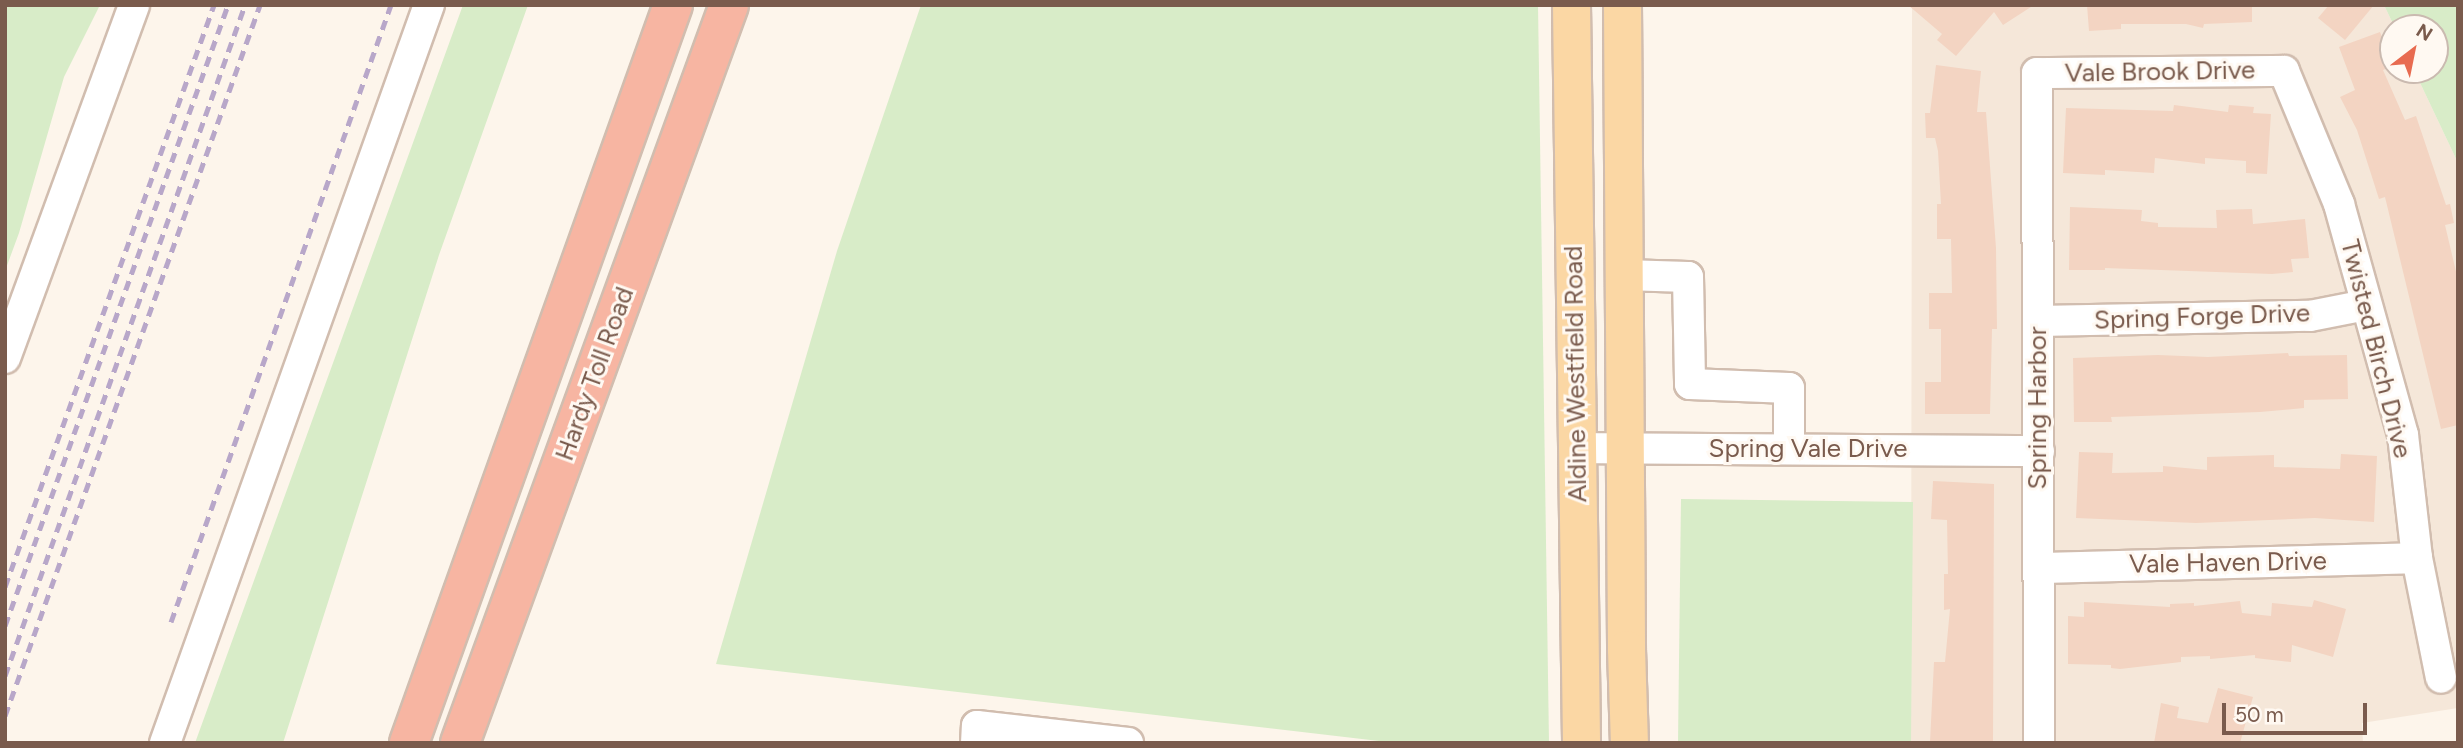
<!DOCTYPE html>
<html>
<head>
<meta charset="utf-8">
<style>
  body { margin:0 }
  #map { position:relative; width:2463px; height:748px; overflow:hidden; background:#fdf5eb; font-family:Figtree,sans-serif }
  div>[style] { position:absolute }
  .residential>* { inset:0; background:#f5e7d9 }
  .green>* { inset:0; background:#d8ecc8 }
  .building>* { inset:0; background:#f3d4c2 }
  .roads { filter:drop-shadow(2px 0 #d1bdaf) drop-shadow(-2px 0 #d1bdaf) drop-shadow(0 2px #d1bdaf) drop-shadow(0 -2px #d1bdaf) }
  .minor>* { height:30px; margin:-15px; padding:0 15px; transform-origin:15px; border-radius:15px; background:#fff }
  .major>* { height:37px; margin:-18.5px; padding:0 18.5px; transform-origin:18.5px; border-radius:18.5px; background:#fbd7a4 }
  .highway>* { height:38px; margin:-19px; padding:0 19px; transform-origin:19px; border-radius:19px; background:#f7b5a2 }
  .rail>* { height:5px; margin-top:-2.5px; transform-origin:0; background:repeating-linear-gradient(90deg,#b8a7c9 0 10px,transparent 0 17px) }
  span { translate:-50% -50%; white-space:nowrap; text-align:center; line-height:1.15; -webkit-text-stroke:6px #fff9f2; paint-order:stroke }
  .street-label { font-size:26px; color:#7a5b4d }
  .frame { position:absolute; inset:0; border:7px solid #7a5b4d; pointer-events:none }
  .north { position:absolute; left:2379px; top:14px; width:70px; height:70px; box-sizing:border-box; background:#fff9f2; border:2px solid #cabab0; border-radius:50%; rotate:32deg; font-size:19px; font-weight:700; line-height:28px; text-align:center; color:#7a5b4d }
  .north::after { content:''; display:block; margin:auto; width:24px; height:32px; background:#e86b50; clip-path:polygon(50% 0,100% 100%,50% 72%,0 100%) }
  .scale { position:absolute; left:2222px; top:703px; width:145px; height:32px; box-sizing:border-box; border:4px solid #7a5b4d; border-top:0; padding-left:9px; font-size:21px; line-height:24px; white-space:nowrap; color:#7a5b4d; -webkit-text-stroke:5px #fff9f2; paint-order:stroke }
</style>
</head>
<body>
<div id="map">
  <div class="residential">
    <div style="clip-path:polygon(1912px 5px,2384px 5px,2395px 28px,2393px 70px,2414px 70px,2458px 163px,2458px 708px,2362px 723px,2363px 743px,1911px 743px)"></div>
  </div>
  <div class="green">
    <div style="clip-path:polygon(5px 5px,100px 5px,64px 77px,19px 233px,5px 271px)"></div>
    <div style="clip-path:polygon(463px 5px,528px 5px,439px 255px,283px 743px,195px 743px)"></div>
    <div style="clip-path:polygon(921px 5px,1538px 5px,1549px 743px,1396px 743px,716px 664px,837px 251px)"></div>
    <div style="clip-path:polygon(2384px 5px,2458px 5px,2458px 163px,2414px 70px,2435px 70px,2435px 28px,2395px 28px)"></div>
    <div style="clip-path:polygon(1681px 499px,1913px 502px,1911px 743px,1678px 743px)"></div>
  </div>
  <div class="building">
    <div style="clip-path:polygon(1908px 5px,2034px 5px,2003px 25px,1994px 12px,1956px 56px,1937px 40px,1942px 34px)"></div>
    <div style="clip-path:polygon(2087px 5px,2252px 5px,2252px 22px,2204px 24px,2203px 28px,2186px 24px,2121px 24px,2121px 29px,2089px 31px)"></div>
    <div style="clip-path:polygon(2329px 5px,2374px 5px,2345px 40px,2318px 18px)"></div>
    <div style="clip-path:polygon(2380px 32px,2393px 66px,2383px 70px,2405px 120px,2416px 116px,2446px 205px,2450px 204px,2454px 223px,2445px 225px,2458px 280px,2458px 425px,2441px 429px,2385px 197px,2379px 199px,2357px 130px,2340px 97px,2355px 90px,2339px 47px)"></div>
    <div style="clip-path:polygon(1936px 65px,1981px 71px,1977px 112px,1986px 112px,1996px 248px,1997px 329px,1992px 329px,1990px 414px,1925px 414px,1925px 382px,1941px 382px,1941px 329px,1929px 329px,1929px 293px,1952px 293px,1951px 239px,1937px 239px,1937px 204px,1941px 204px,1938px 151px,1935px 138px,1926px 138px,1925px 113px,1930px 113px)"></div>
    <div style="clip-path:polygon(2174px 105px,2228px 112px,2229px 105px,2254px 107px,2253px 113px,2271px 114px,2267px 174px,2246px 173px,2246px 161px,2205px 158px,2205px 164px,2155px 158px,2154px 173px,2105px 170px,2105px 175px,2063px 173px,2066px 108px,2173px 111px)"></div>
    <div style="clip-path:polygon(2070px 207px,2142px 210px,2141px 221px,2158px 223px,2158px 227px,2217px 228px,2216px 210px,2252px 209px,2253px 224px,2305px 219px,2309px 258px,2291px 259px,2293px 272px,2272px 274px,2105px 268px,2105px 270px,2069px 270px)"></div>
    <div style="clip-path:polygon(2288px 353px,2289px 356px,2347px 355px,2348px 399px,2304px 400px,2304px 408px,2260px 412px,2111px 417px,2112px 422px,2074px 422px,2073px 358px,2158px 355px,2208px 357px)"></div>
    <div style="clip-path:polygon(2079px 452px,2113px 453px,2112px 473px,2163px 472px,2163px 466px,2207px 470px,2207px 457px,2274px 455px,2274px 467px,2340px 469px,2341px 454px,2377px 456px,2374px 522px,2315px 518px,2196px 523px,2076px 518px)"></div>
    <div style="clip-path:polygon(1933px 481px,1994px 484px,1993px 743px,1930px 742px,1934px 662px,1945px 662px,1950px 609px,1944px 610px,1944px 574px,1948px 574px,1947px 520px,1931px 519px)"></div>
    <div style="clip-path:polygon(2314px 600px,2346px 609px,2333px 657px,2292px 645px,2291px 662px,2255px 658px,2255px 655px,2210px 659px,2210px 656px,2181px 657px,2181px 662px,2120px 669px,2111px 668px,2111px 665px,2068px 664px,2068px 616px,2084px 617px,2084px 602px,2170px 607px,2170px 604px,2194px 603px,2194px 606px,2240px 601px,2242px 613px,2271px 616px,2272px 603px,2312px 607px)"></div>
    <div style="clip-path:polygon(2218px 688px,2253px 697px,2240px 743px,2154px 743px,2161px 703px,2179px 707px,2177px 718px,2208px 723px)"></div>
  </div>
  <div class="roads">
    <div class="minor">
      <div style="left:1624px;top:275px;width:64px;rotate:1.8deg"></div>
      <div style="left:1688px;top:277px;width:107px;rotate:88.9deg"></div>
      <div style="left:1690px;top:384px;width:99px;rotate:2.3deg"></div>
      <div style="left:1789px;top:388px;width:61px;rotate:90deg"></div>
      <div style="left:2038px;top:321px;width:272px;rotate:-1.1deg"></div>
      <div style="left:2310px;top:316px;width:57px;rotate:-11.1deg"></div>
      <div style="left:5px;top:358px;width:376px;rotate:-69.9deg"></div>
      <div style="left:1578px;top:448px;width:461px;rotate:0.4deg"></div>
      <div style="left:2039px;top:568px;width:378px;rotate:-1.5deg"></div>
      <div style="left:165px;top:743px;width:784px;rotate:-70.32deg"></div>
      <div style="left:976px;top:743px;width:17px;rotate:-87deg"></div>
      <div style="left:977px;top:726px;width:152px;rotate:6.4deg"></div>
      <div style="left:2039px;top:743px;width:670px;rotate:-90.17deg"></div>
      <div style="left:2037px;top:73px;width:247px;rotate:-0.5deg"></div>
      <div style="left:2284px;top:71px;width:144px;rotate:67.5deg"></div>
      <div style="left:2339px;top:204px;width:240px;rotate:74.5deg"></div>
      <div style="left:2403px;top:435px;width:124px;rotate:83.5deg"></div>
      <div style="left:2417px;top:558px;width:122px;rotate:78.7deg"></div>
    </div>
    <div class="major">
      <div style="left:1571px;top:5px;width:738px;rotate:89.22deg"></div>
      <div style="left:1622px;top:5px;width:644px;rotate:89.64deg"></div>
      <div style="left:1626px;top:649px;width:94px;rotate:88.2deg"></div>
    </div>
    <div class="highway">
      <div style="left:409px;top:743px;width:784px;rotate:-70.32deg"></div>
      <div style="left:460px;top:743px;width:785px;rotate:-69.97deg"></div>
    </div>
  </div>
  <div class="rail">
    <div style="left:5px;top:587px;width:618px;rotate:-70.25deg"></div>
    <div style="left:171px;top:622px;width:655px;rotate:-70.38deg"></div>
    <div style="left:5px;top:626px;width:660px;rotate:-70.25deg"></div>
    <div style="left:5px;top:676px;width:713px;rotate:-70.32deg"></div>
    <div style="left:5px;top:716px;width:755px;rotate:-70.27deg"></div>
  </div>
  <div class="street-label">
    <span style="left:2160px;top:72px;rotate:-1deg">Vale Brook Drive</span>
    <span style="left:2202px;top:317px;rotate:-2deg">Spring Forge Drive</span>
    <span style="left:2376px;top:349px;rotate:76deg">Twisted Birch Drive</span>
    <span style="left:595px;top:374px;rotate:-70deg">Hardy Toll Road</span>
    <span style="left:1576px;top:374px;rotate:-91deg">Aldine Westfield Road</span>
    <span style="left:2038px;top:408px;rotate:-90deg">Spring Harbor</span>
    <span style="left:1808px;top:449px">Spring Vale Drive</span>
    <span style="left:2228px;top:563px;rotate:-1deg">Vale Haven Drive</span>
  </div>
  <div class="frame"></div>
  <div class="north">N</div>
  <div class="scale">50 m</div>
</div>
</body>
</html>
